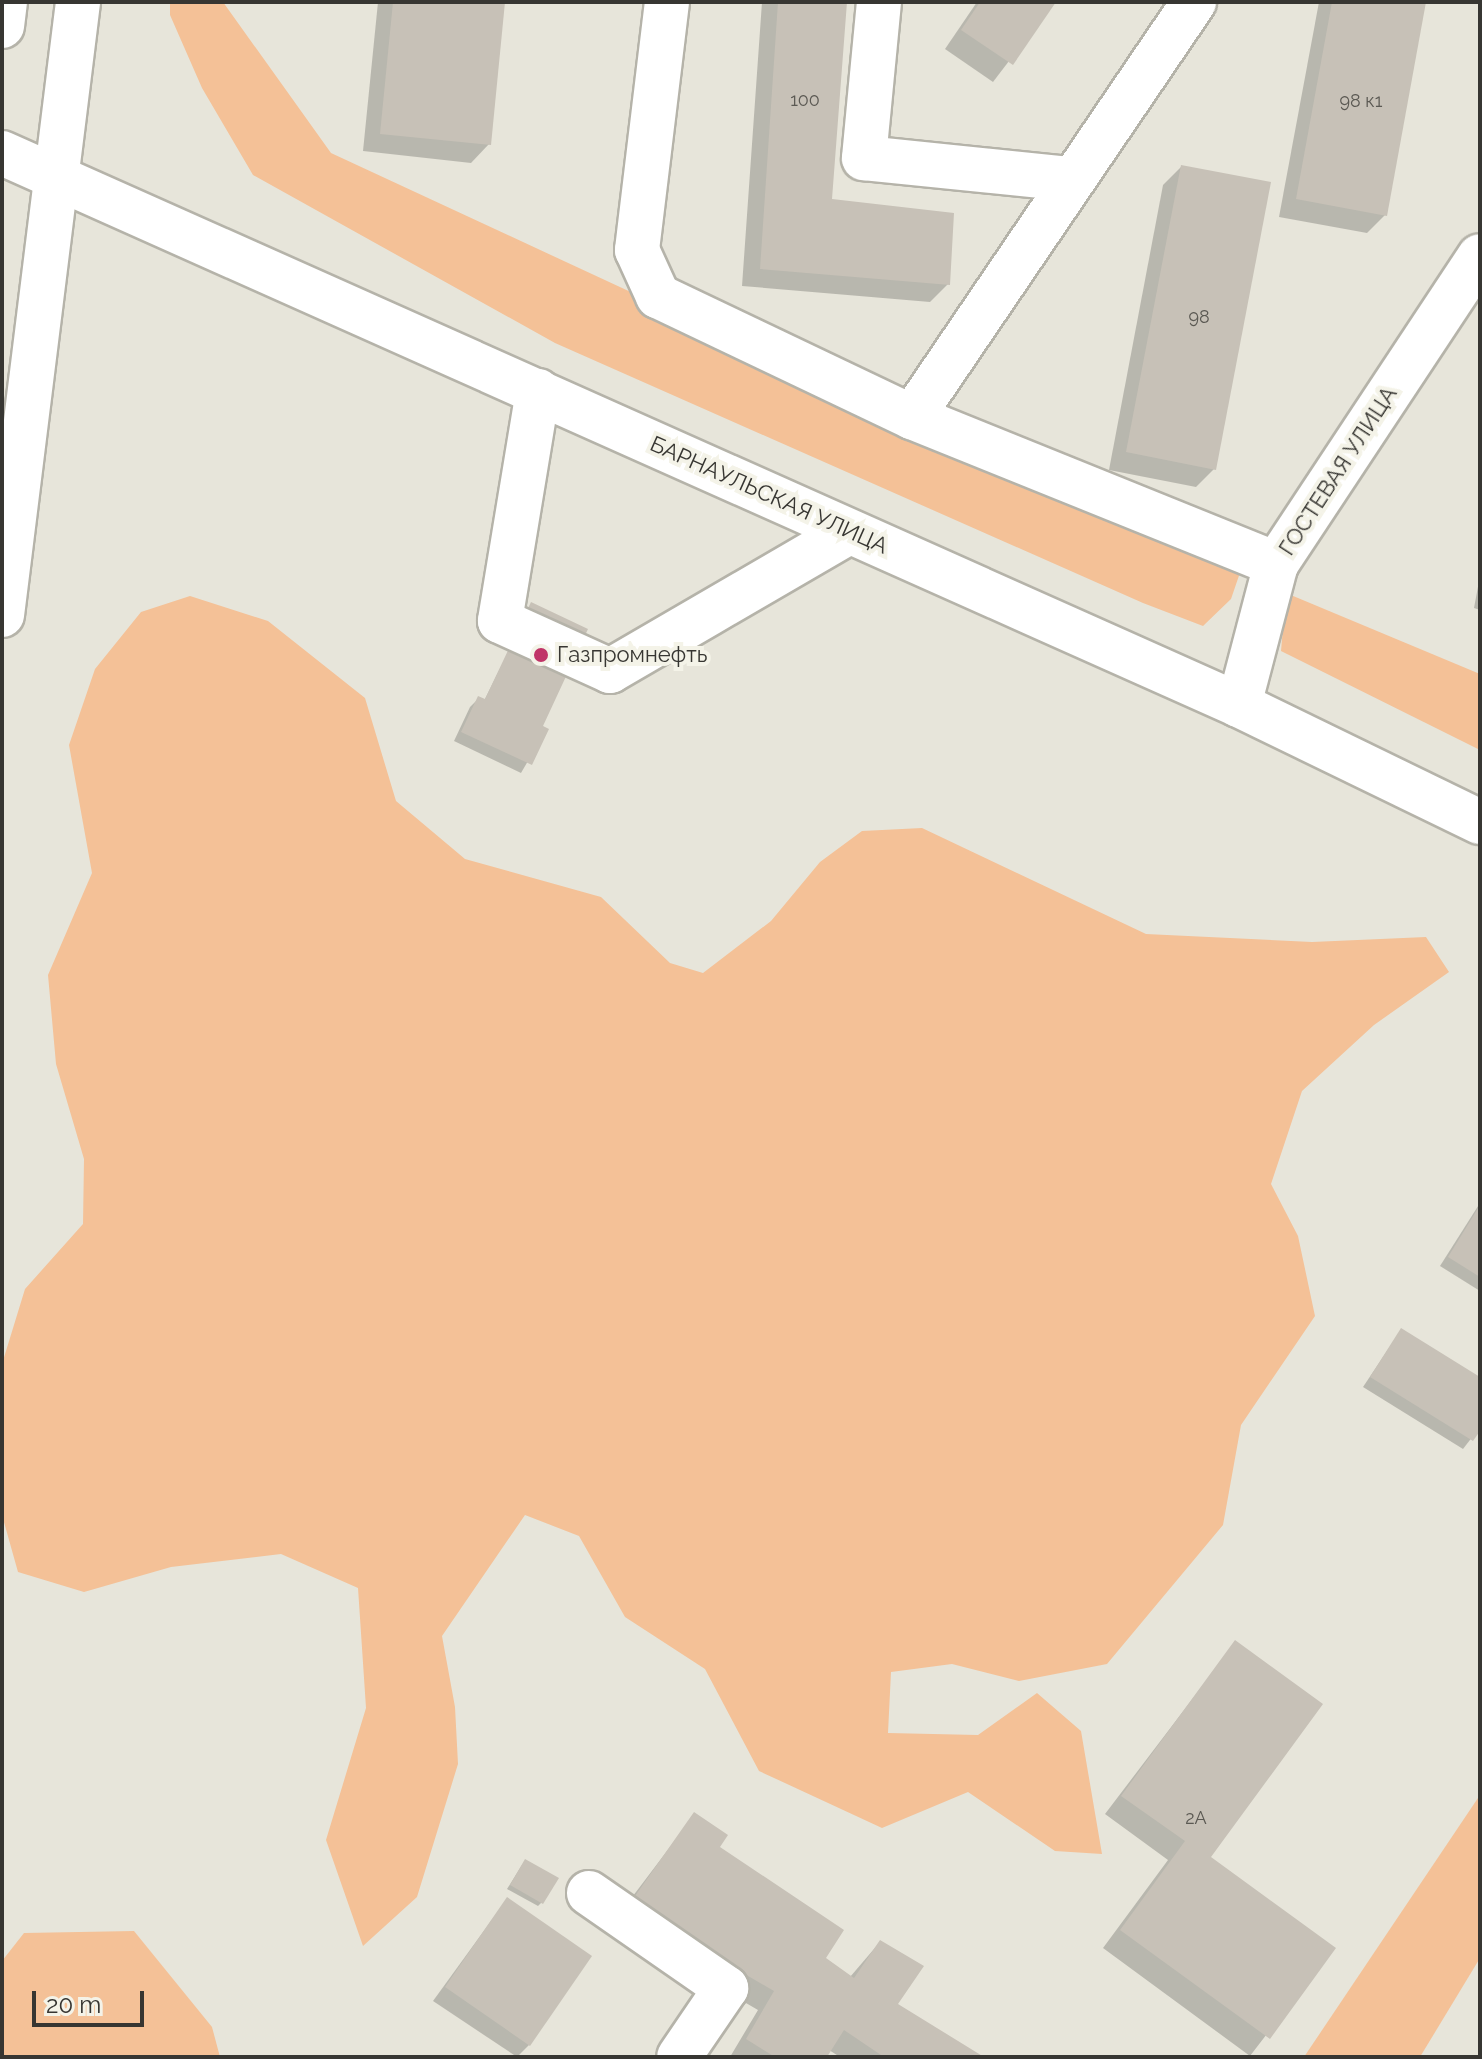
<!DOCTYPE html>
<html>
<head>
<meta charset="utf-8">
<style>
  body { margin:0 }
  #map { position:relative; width:1482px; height:2059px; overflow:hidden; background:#e7e5da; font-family:Raleway,sans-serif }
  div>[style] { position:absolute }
  .green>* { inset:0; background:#f4c197 }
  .shadow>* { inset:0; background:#0003 }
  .building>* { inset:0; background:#c7c1b7 }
  .roads { filter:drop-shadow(2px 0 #b5b3a9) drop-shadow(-2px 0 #b5b3a9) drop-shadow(0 2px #b5b3a9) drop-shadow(0 -2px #b5b3a9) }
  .minor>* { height:44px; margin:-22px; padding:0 22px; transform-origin:22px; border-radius:22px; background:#fff }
  .highway>* { height:44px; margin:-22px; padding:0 22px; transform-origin:22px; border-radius:22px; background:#fff }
  .dots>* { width:22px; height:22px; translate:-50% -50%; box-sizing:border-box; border:4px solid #f4f3e8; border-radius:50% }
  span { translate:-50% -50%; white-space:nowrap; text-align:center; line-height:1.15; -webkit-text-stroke:8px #f4f3e8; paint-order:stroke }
  .number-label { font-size:18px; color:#5b5953 }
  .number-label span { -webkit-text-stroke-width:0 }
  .street-label { font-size:22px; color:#373632 }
  .poi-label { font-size:22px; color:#373632 }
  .left { translate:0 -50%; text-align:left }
  .frame { position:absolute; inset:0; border:4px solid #373632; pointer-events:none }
  .scale { position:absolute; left:32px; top:1991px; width:112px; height:36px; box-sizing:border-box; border:4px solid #373632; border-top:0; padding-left:10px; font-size:24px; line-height:28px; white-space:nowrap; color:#373632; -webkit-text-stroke:6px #f4f3e8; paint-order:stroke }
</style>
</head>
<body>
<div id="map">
  <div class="green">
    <div style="clip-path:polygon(170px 2px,223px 2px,331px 153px,745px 345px,1244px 561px,1231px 599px,1203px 626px,1143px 603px,555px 343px,253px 175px,202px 88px,170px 15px)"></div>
    <div style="clip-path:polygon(1286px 593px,1480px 674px,1480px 750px,1281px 651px)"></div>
    <div style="clip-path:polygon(190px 596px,268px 621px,365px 698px,396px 801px,465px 859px,601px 897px,670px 963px,703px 973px,771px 921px,820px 862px,862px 831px,922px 828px,1146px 934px,1312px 942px,1426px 937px,1449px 972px,1374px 1025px,1302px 1091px,1271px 1184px,1298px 1236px,1315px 1316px,1241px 1425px,1223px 1525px,1107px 1664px,1019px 1681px,952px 1664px,891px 1672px,888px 1733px,978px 1735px,1037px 1693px,1081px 1731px,1102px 1854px,1055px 1851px,968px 1792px,882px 1828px,759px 1771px,705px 1669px,625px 1617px,579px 1536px,525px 1515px,442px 1636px,455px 1707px,458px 1764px,417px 1897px,363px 1946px,326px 1840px,366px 1708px,358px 1588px,281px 1554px,171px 1567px,84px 1592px,18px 1572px,2px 1515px,2px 1364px,25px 1289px,83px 1224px,84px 1159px,56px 1064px,48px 975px,92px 873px,69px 745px,95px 669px,141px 612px)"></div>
    <div style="clip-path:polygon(1480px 1795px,1480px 1958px,1420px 2057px,1304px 2057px)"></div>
    <div style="clip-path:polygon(134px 1931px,212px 2027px,220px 2057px,2px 2057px,2px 1961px,24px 1933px)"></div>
  </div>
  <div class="shadow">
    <div style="clip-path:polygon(378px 2px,503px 2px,489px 144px,471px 163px,363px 151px)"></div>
    <div style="clip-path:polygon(762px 2px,845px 2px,830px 201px,948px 284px,930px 302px,742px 286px)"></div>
    <div style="clip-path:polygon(977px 2px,1054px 2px,993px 82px,945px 49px)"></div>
    <div style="clip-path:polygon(1319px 2px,1424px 2px,1385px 215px,1367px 233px,1279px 217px)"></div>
    <div style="clip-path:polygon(1181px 167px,1214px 469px,1196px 487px,1109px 470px,1163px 185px)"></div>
    <div style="clip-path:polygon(1480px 576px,1480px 610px,1474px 608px)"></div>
    <div style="clip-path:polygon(532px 604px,541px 724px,546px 730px,521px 773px,454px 741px,470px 707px,479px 698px,484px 701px)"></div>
    <div style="clip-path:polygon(1480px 1203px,1480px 1291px,1440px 1266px)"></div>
    <div style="clip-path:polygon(1401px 1330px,1480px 1379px,1480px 1427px,1463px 1449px,1363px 1387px)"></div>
    <div style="clip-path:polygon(1235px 1643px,1208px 1857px,1333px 1948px,1250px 2056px,1103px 1948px,1168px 1860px,1105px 1814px)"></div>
    <div style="clip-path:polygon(695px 1814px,717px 1848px,823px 1959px,850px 1977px,880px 1942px,895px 2004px,981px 2057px,840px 2057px,829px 2050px,825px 2057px,730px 2057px,758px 2010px,611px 1925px)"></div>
    <div style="clip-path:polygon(522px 1865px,542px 1902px,538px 1906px,507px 1889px)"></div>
    <div style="clip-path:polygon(507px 1899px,529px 2045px,517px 2057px,433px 2001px)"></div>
  </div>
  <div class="building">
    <div style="clip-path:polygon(393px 2px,505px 2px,491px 145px,380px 134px)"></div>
    <div style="clip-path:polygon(778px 2px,847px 2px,832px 199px,954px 213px,950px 285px,760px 269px)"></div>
    <div style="clip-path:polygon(980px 2px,1056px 2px,1013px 65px,961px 30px)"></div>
    <div style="clip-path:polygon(1332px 2px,1426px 2px,1387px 216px,1296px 199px)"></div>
    <div style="clip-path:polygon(1181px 165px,1271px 182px,1216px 470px,1126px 452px)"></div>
    <div style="clip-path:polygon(531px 602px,588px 629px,543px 726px,549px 729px,532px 765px,461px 732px,478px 696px,485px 699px)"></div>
    <div style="clip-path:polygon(1480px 1205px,1480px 1277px,1448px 1257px)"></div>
    <div style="clip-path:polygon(1401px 1328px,1480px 1377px,1480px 1431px,1473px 1441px,1370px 1377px)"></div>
    <div style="clip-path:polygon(1235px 1640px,1323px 1704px,1211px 1857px,1336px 1948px,1270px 2039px,1120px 1930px,1185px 1841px,1121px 1796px)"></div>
    <div style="clip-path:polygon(694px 1812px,728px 1835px,720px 1847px,844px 1930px,826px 1958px,854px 1978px,880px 1940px,924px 1966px,898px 2004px,984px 2057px,884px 2057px,844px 2030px,827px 2057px,775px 2057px,746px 2039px,774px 1991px,628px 1906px)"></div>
    <div style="clip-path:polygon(525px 1859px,559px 1878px,543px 1904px,510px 1885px)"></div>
    <div style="clip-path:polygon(507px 1897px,592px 1956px,530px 2046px,445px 1987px)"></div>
  </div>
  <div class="roads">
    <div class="minor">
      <div style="left:667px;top:2px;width:250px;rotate:96.9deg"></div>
      <div style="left:637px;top:250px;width:51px;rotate:65.5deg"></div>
      <div style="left:658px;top:296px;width:281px;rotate:25.5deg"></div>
      <div style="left:912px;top:417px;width:393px;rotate:22deg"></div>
      <div style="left:879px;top:2px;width:157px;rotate:95.5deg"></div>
      <div style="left:864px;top:158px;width:208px;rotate:5.8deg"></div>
      <div style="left:2px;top:153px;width:1355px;rotate:24.05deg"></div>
      <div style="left:1239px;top:705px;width:268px;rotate:25.9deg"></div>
      <div style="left:538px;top:391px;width:233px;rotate:99.4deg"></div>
      <div style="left:500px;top:621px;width:121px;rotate:24.4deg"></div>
      <div style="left:610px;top:671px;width:276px;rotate:-30.2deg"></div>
      <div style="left:912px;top:417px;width:502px;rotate:-55.8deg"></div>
      <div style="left:1239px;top:705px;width:146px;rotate:-75.3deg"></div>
      <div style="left:1276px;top:564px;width:369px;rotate:-56.5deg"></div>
      <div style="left:589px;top:1893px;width:167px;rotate:34.7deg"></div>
      <div style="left:726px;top:1988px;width:83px;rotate:124.3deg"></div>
    </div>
    <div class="highway">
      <div style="left:2px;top:26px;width:24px;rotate:-83deg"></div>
      <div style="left:2px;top:615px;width:618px;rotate:-82.93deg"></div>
    </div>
  </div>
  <div class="dots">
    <div style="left:541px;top:655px;background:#c03467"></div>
  </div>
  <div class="number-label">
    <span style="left:805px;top:100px">100</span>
    <span style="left:1361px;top:101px">98 к1</span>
    <span style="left:1199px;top:317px">98</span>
    <span style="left:1196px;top:1818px">2А</span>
  </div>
  <div class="street-label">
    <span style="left:1338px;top:471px;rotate:-57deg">ГОСТЕВАЯ УЛИЦА</span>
    <span style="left:769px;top:495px;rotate:24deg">БАРНАУЛЬСКАЯ УЛИЦА</span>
  </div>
  <div class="poi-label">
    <span class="left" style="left:557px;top:655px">Газпромнефть</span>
  </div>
  <div class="frame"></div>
  <div class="scale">20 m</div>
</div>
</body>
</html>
